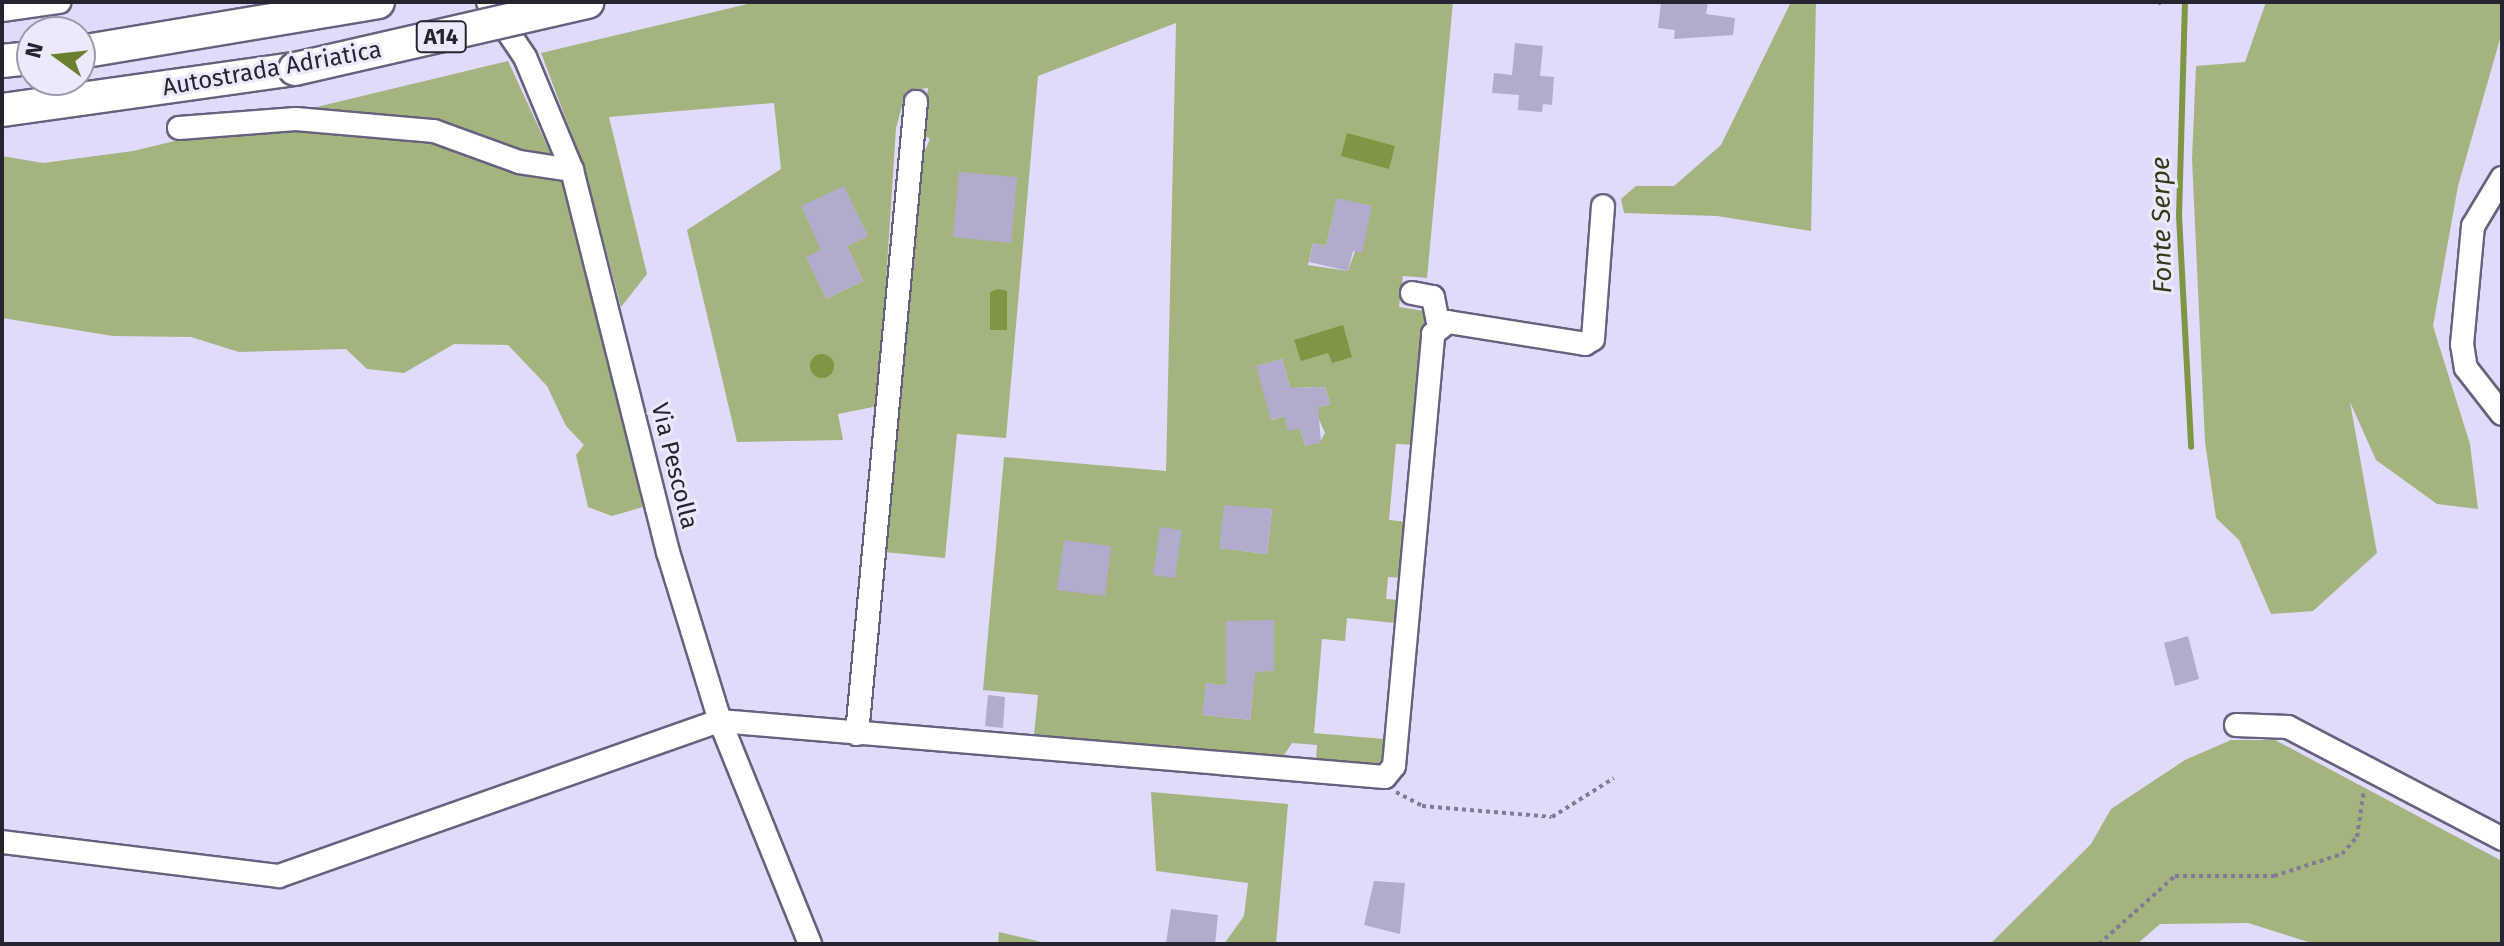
<!DOCTYPE html>
<html>
<head>
<meta charset="utf-8">
<style>
  body { margin:0 }
  #map { position:relative; width:2504px; height:946px; overflow:hidden; background:#e1dafb; font-family:"Fira Sans",sans-serif }
  div>[style] { position:absolute }
  .green>* { inset:0; background:#a4b47f }
  .water>* { inset:0; background:#809644 }
  .round { border-radius:50% }
  .stream>* { height:6px; margin:-3px; padding:0 3px; transform-origin:3px; border-radius:3px; background:#809644 }
  .building>* { inset:0; background:#b2abcb }
  .path>* { height:4px; margin-top:-2px; transform-origin:0; background:repeating-linear-gradient(90deg,#817c93 0 4px,transparent 0 8px) }
  .roads { filter:drop-shadow(2px 0 #68617e) drop-shadow(-2px 0 #68617e) drop-shadow(0 2px #68617e) drop-shadow(0 -2px #68617e) }
  .minor>* { height:22px; margin:-11px; padding:0 11px; transform-origin:11px; border-radius:11px; background:#fff }
  .highway>* { height:32px; margin:-16px; padding:0 16px; transform-origin:16px; border-radius:16px; background:#fff }
  .bridges { filter:drop-shadow(2px 0 #68617e) drop-shadow(-2px 0 #68617e) drop-shadow(0 2px #68617e) drop-shadow(0 -2px #68617e) }
  .highway-bridge>* { height:32px; margin:-16px; padding:0 16px; transform-origin:16px; border-radius:16px; background:#fff }
  span { translate:-50% -50%; white-space:nowrap; text-align:center; line-height:1.15; -webkit-text-stroke:6px #ede9fd; paint-order:stroke }
  .shield-label span { padding:2px 6px; background:#ede9fd; border:2px solid; border-radius:6px; -webkit-text-stroke-width:0 }
  .shield-label { font-size:22px; color:#272431; font-weight:700 }
  .street-label { font-size:24px; color:#272431 }
  .water-label { font-size:26px; color:#313a17; font-style:italic }
  .frame { position:absolute; inset:0; border:4px solid #272431; pointer-events:none }
  .north { position:absolute; left:16px; top:16px; width:80px; height:80px; box-sizing:border-box; background:#ede9fd; border:2px solid #9e9aab; border-radius:50%; rotate:285deg; font-size:22px; font-weight:700; line-height:32px; text-align:center; color:#272431 }
  .north::after { content:''; display:block; margin:auto; width:28px; height:36px; background:#6b7f30; clip-path:polygon(50% 0,100% 100%,50% 72%,0 100%) }
</style>
</head>
<body>
<div id="map">
  <div class="green">
    <div style="clip-path:polygon(evenodd,756px 2px,1453px 2px,1427px 278px,1403px 276px,1399px 307px,1425px 311px,1414px 445px,1396px 444px,1389px 520px,1408px 522px,1403px 578px,1388px 577px,1386px 599px,1401px 600px,1386px 754px,1375px 766px,1316px 761px,1317px 745px,1292px 743px,1282px 758px,1034px 735px,1038px 695px,983px 690px,1004px 457px,1166px 471px,1176px 23px,1038px 76px,1006px 438px,957px 434px,945px 558px,884px 552px,921px 160px,930px 139px,923px 135px,928px 88px,906px 91px,896px 128px,878px 406px,838px 414px,843px 440px,737px 442px,687px 230px,781px 169px,774px 103px,609px 117px,647px 274px,621px 307px,584px 167px,541px 53px,756px 2px,1337px 199px,1371px 206px,1348px 271px,1308px 265px,1313px 243px,1326px 246px,1337px 199px,756px 2px,867px 236px,847px 246px,863px 281px,826px 299px,807px 257px,867px 236px,756px 2px,1282px 359px,1290px 388px,1325px 387px,1330px 404px,1314px 408px,1325px 433px,1320px 442px,1305px 446px,1300px 428px,1284px 416px,1272px 420px,1257px 366px,1282px 359px,756px 2px,1225px 506px,1254px 531px,1256px 508px,1272px 509px,1267px 554px,1220px 548px,1225px 506px,756px 2px,1347px 618px,1395px 623px,1384px 739px,1314px 733px,1322px 639px,1345px 641px,1347px 618px,756px 2px,1274px 620px,1274px 671px,1226px 672px,1274px 620px,756px 2px,1206px 683px,1253px 691px,1250px 720px,1203px 715px,1206px 683px)"></div>
    <div style="clip-path:polygon(1791px 2px,1816px 2px,1811px 231px,1717px 216px,1624px 213px,1621px 199px,1636px 186px,1674px 186px,1721px 145px)"></div>
    <div style="clip-path:polygon(2266px 2px,2502px 2px,2502px 32px,2458px 186px,2433px 326px,2470px 444px,2478px 509px,2437px 504px,2376px 460px,2350px 402px,2377px 553px,2313px 611px,2271px 614px,2239px 540px,2216px 518px,2205px 442px,2192px 159px,2196px 66px,2245px 62px)"></div>
    <div style="clip-path:polygon(508px 61px,569px 193px,643px 507px,612px 516px,588px 507px,576px 455px,584px 445px,566px 426px,547px 386px,508px 345px,454px 344px,404px 373px,367px 369px,346px 349px,239px 352px,191px 337px,113px 336px,2px 318px,2px 156px,43px 163px,133px 151px)"></div>
    <div style="clip-path:polygon(2231px 740px,2275px 740px,2502px 861px,2502px 944px,2315px 944px,2248px 923px,2160px 924px,2137px 944px,1990px 944px,2091px 844px,2111px 809px,2185px 760px)"></div>
    <div style="clip-path:polygon(1151px 792px,1288px 804px,1276px 944px,1224px 944px,1244px 916px,1248px 883px,1156px 871px)"></div>
    <div style="clip-path:polygon(999px 932px,1050px 944px,998px 944px)"></div>
  </div>
  <div class="water">
    <div style="clip-path:polygon(1347px 133px,1395px 146px,1389px 169px,1341px 156px)"></div>
    <div style="clip-path:polygon(998px 289px,1007px 291px,1007px 330px,990px 330px,990px 292px)"></div>
    <div style="clip-path:polygon(1343px 325px,1352px 357px,1332px 363px,1328px 353px,1301px 361px,1294px 340px)"></div>
    <div class="round" style="left:810px;top:354px;width:24px;height:24px"></div>
  </div>
  <div class="stream">
    <div style="left:2185px;top:2px;width:213px;rotate:91.6deg"></div>
    <div style="left:2179px;top:215px;width:232px;rotate:87deg"></div>
  </div>
  <div class="building">
    <div style="clip-path:polygon(1661px 2px,1708px 2px,1706px 14px,1735px 18px,1733px 35px,1674px 39px,1675px 30px,1658px 28px)"></div>
    <div style="clip-path:polygon(1515px 43px,1543px 46px,1540px 76px,1554px 77px,1552px 105px,1543px 104px,1542px 112px,1518px 110px,1519px 95px,1492px 93px,1494px 73px,1512px 75px)"></div>
    <div style="clip-path:polygon(959px 172px,1017px 177px,1011px 243px,953px 237px)"></div>
    <div style="clip-path:polygon(844px 186px,868px 236px,847px 246px,863px 281px,826px 299px,806px 257px,821px 250px,801px 206px)"></div>
    <div style="clip-path:polygon(1337px 198px,1372px 206px,1362px 253px,1353px 251px,1348px 271px,1309px 262px,1313px 243px,1326px 246px)"></div>
    <div style="clip-path:polygon(1282px 359px,1290px 388px,1325px 387px,1330px 404px,1318px 407px,1321px 442px,1305px 446px,1300px 428px,1288px 431px,1284px 416px,1271px 420px,1256px 366px)"></div>
    <div style="clip-path:polygon(1224px 505px,1272px 509px,1267px 554px,1219px 548px)"></div>
    <div style="clip-path:polygon(1160px 527px,1182px 530px,1175px 578px,1153px 575px)"></div>
    <div style="clip-path:polygon(1064px 540px,1111px 546px,1105px 596px,1057px 590px)"></div>
    <div style="clip-path:polygon(1274px 620px,1274px 671px,1255px 672px,1250px 720px,1202px 715px,1206px 683px,1226px 685px,1226px 621px)"></div>
    <div style="clip-path:polygon(2188px 636px,2199px 679px,2175px 686px,2164px 643px)"></div>
    <div style="clip-path:polygon(988px 695px,1005px 697px,1003px 728px,985px 726px)"></div>
    <div style="clip-path:polygon(1374px 881px,1405px 883px,1400px 934px,1364px 925px)"></div>
    <div style="clip-path:polygon(1171px 909px,1218px 915px,1215px 944px,1166px 944px)"></div>
  </div>
  <div class="path">
    <div style="left:2159px;top:2px;width:3px;rotate:45deg"></div>
    <div style="left:1396px;top:792px;width:30px;rotate:28deg"></div>
    <div style="left:1422px;top:806px;width:130px;rotate:4.8deg"></div>
    <div style="left:1552px;top:817px;width:73px;rotate:-32.2deg"></div>
    <div style="left:2099px;top:944px;width:102px;rotate:-41.8deg"></div>
    <div style="left:2175px;top:876px;width:99px"></div>
    <div style="left:2274px;top:876px;width:71px;rotate:-17.9deg"></div>
    <div style="left:2342px;top:854px;width:23px;rotate:-49deg"></div>
    <div style="left:2357px;top:837px;width:48px;rotate:-81.5deg"></div>
  </div>
  <div class="roads">
    <div class="minor">
      <div style="left:488px;top:2px;width:66px;rotate:56.1deg"></div>
      <div style="left:525px;top:57px;width:122px;rotate:67.4deg"></div>
      <div style="left:572px;top:170px;width:394px;rotate:75.9deg"></div>
      <div style="left:668px;top:552px;width:177px;rotate:72.9deg"></div>
      <div style="left:720px;top:721px;width:240px;rotate:68deg"></div>
      <div style="left:2px;top:10px;width:58px;rotate:-8deg"></div>
      <div style="left:179px;top:128px;width:117px;rotate:-4.4deg"></div>
      <div style="left:296px;top:119px;width:139px;rotate:5deg"></div>
      <div style="left:434px;top:131px;width:90px;rotate:20deg"></div>
      <div style="left:519px;top:162px;width:54px;rotate:8.6deg"></div>
      <div style="left:2502px;top:178px;width:56px;rotate:121.1deg"></div>
      <div style="left:2473px;top:226px;width:119px;rotate:95.3deg"></div>
      <div style="left:2462px;top:344px;width:24px;rotate:81deg"></div>
      <div style="left:2466px;top:368px;width:58px;rotate:52deg"></div>
      <div style="left:1412px;top:293px;width:21px;rotate:11deg"></div>
      <div style="left:1433px;top:297px;width:31px;rotate:79deg"></div>
      <div style="left:2236px;top:725px;width:52px;rotate:2.2deg"></div>
      <div style="left:2288px;top:727px;width:242px;rotate:27.6deg"></div>
      <div style="left:857px;top:734px;width:635px;rotate:-84.67deg"></div>
      <div style="left:2px;top:842px;width:279px;rotate:7deg"></div>
      <div style="left:279px;top:876px;width:467px;rotate:-19.4deg"></div>
      <div style="left:720px;top:721px;width:667px;rotate:4.81deg"></div>
      <div style="left:1385px;top:777px;width:14px;rotate:-51deg"></div>
      <div style="left:1394px;top:766px;width:434px;rotate:-84.8deg"></div>
      <div style="left:1433px;top:334px;width:19px;rotate:-39deg"></div>
      <div style="left:1448px;top:322px;width:139px;rotate:9.1deg"></div>
      <div style="left:1585px;top:344px;width:9px;rotate:-32deg"></div>
      <div style="left:1593px;top:339px;width:133px;rotate:-85.7deg"></div>
    </div>
    <div class="highway">
      <div style="left:80px;top:52px;width:302px;rotate:-9.5deg"></div>
      <div style="left:2px;top:61px;width:30px;rotate:-6deg"></div>
      <div style="left:2px;top:110px;width:296px;rotate:-8deg"></div>
    </div>
  </div>
  <div class="bridges">
    <div class="highway-bridge">
      <div style="left:295px;top:69px;width:300px;rotate:-12.9deg"></div>
    </div>
  </div>
  <div class="shield-label">
    <span style="left:441px;top:37px">A14</span>
  </div>
  <div class="street-label">
    <span style="left:272px;top:69px;rotate:-10deg">Autostrada Adriatica</span>
    <span style="left:674px;top:466px;rotate:76deg">Via Pescolla</span>
  </div>
  <div class="water-label">
    <span style="left:2162px;top:225px;rotate:-91deg">Fonte Serpe</span>
  </div>
  <div class="frame"></div>
  <div class="north">N</div>
</div>
</body>
</html>
